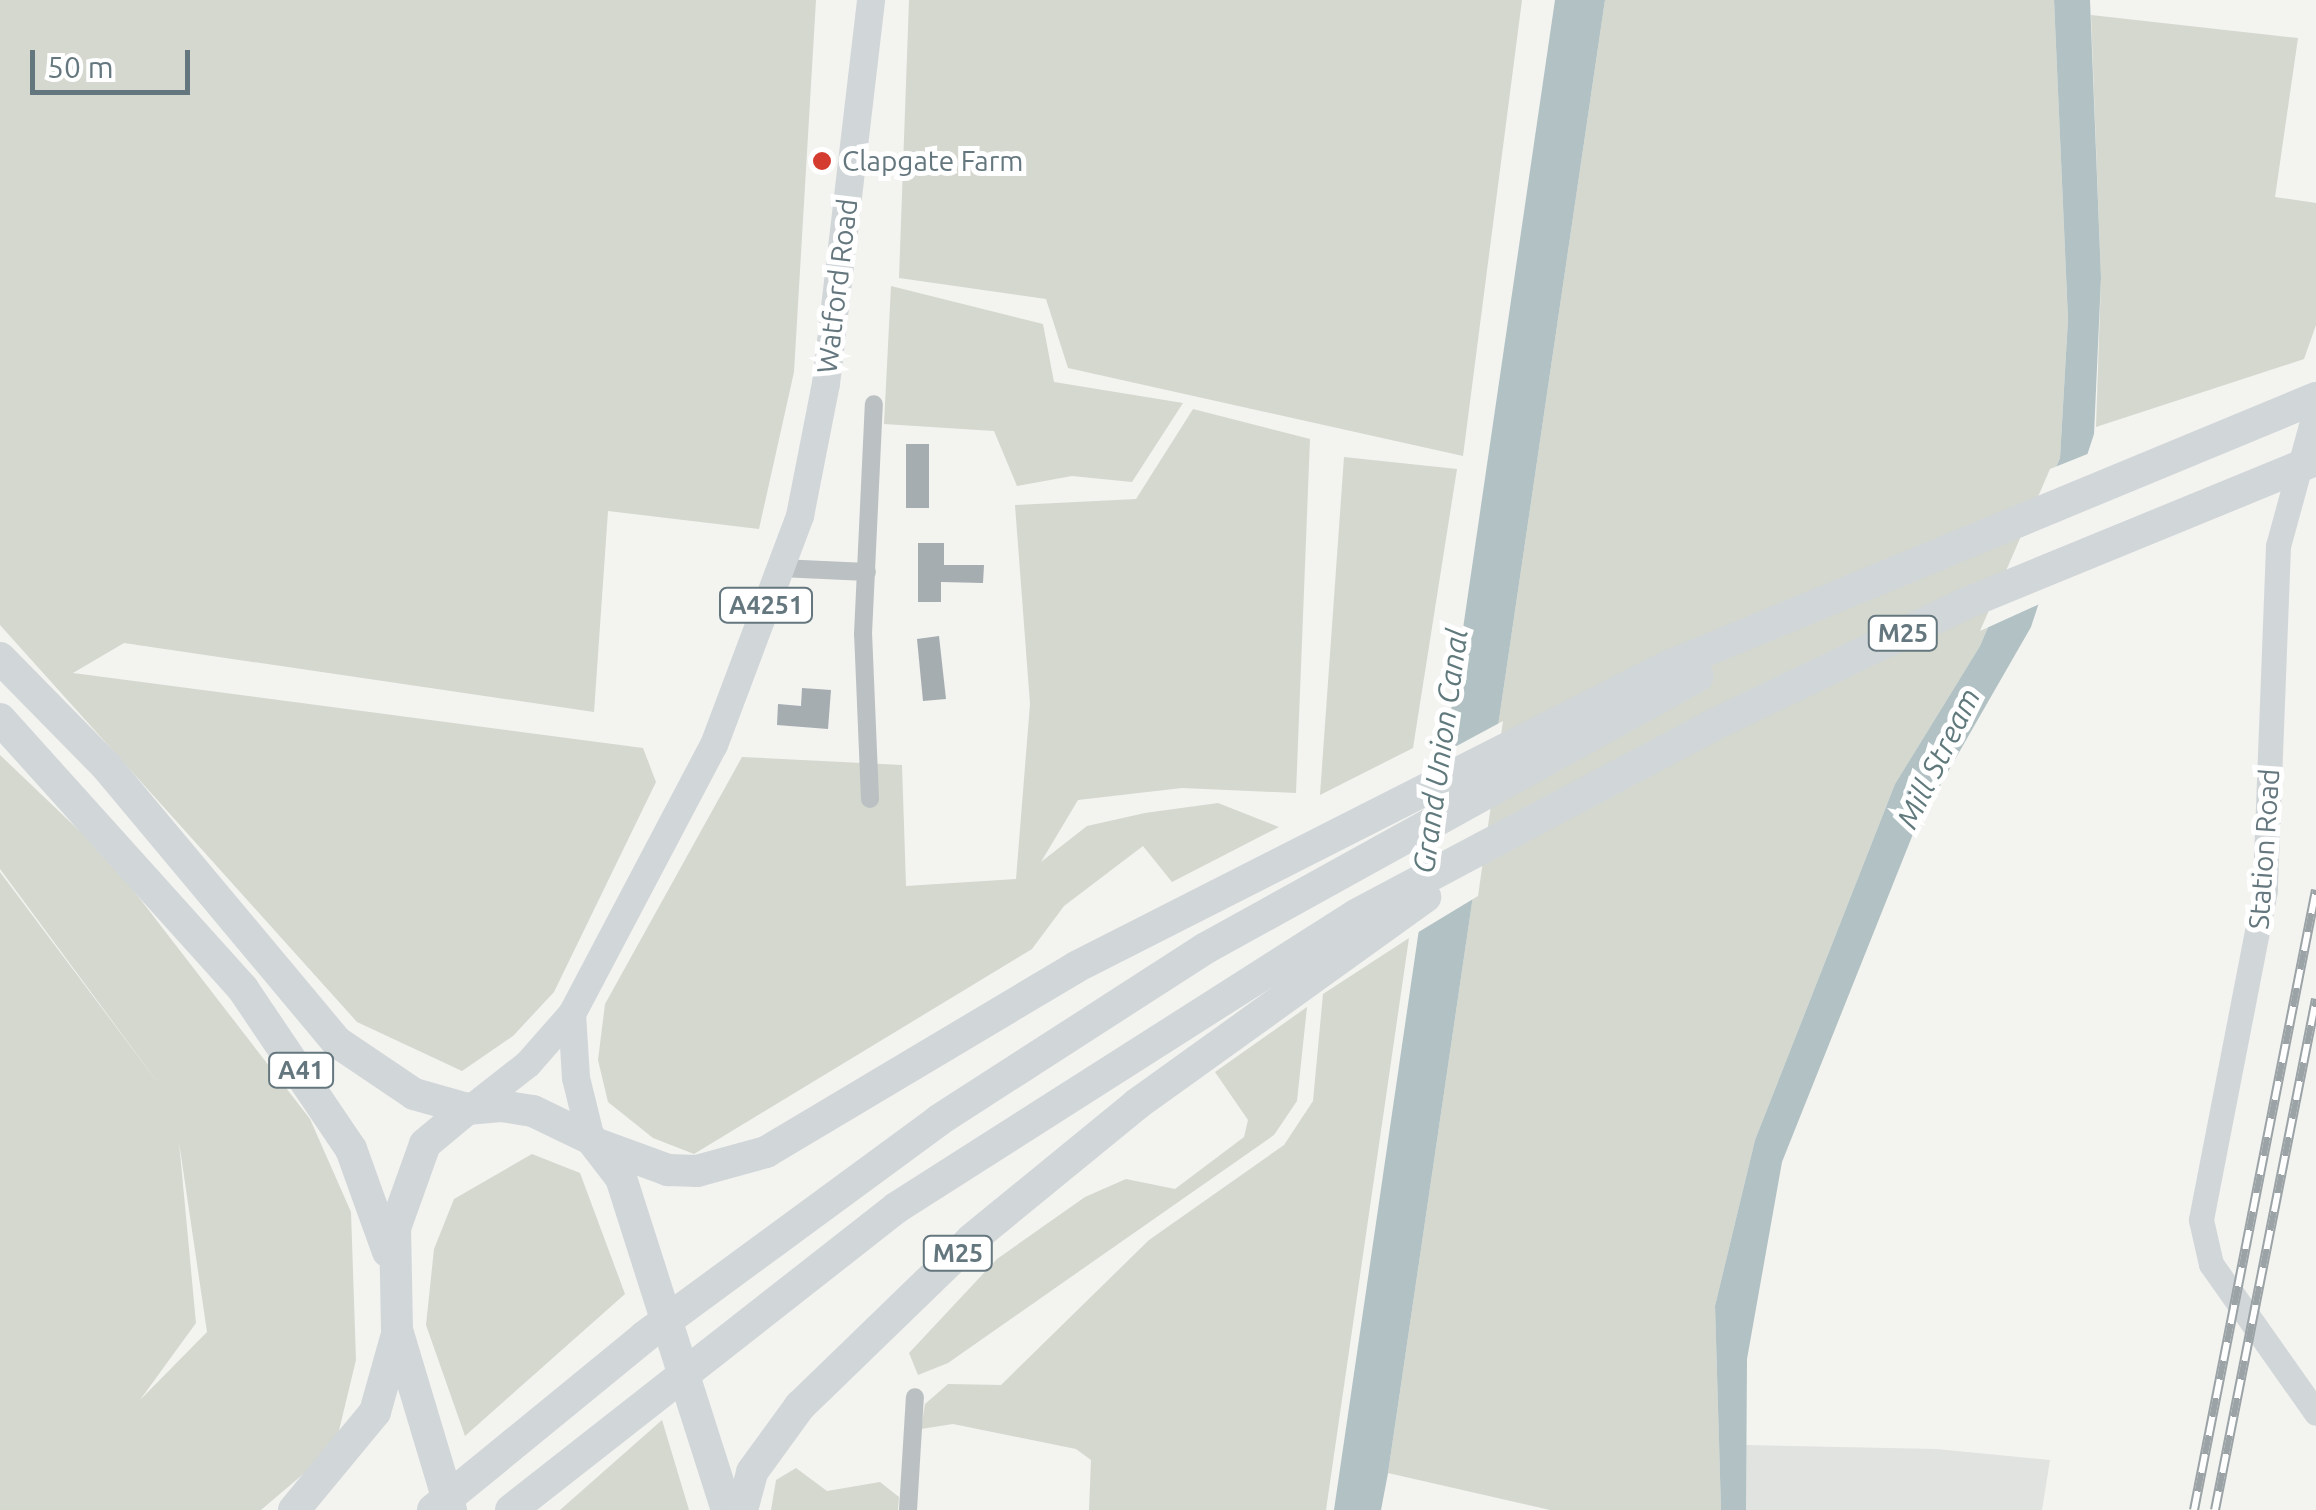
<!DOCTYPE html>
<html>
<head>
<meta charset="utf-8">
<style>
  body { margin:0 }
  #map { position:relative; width:2316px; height:1510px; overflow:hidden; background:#f3f3f0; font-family:Ubuntu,sans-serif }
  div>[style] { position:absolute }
  .built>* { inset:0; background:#e1e3e0 }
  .green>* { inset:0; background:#d4d8cf }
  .water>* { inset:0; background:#b2c1c3 }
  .pier>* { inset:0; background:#f3f3f0 }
  .building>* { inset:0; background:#a5adb0 }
  .street>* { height:18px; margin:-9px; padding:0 9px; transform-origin:9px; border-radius:9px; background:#bbc0c2 }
  .secondary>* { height:25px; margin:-12.5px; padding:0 12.5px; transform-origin:12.5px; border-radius:12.5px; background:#d1d6d9 }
  .primary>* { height:28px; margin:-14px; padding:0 14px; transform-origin:14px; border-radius:14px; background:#d1d6d9 }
  .highway>* { height:32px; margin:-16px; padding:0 16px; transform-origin:16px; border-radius:16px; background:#d1d6d9 }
  .rail>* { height:10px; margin-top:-5px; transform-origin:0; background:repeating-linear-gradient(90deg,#fff 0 19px,#9ba3a6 0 38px); box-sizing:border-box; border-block:2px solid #9ba3a6 }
  .dots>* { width:28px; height:28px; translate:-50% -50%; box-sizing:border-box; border:5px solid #fff; border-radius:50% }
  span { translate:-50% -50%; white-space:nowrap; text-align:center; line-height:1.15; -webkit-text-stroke:10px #fff; paint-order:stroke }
  .shield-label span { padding:2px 8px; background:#fff; border:2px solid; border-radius:8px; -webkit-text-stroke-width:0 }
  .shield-label { font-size:25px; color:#65777e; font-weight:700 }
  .poi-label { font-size:28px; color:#65777e }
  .left { translate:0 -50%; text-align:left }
  .street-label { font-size:28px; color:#65777e }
  .water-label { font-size:30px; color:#60797c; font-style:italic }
  .scale { position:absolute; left:30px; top:50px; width:160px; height:45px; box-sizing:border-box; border:5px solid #65777e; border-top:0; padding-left:12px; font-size:30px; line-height:35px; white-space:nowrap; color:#65777e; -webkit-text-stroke:8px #fff; paint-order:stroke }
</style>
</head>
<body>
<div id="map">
  <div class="built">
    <div style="clip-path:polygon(1746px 1445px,1936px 1449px,2050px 1460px,2042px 1510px,1746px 1510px)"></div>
  </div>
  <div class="green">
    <div style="clip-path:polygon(0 0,816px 0,794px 372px,759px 529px,608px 511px,594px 712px,124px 643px,73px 673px,643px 748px,656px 782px,554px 992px,513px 1036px,462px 1071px,357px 1022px,0 625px)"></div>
    <div style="clip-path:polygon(909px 0,1522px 0,1463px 456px,1068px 368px,1046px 299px,899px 278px)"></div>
    <div style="clip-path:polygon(1605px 0,2054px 0,2068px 319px,2060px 458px,1980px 646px,1895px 784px,1755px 1140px,1715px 1306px,1721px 1510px,1550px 1510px,1388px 1473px)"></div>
    <div style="clip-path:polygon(2091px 15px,2298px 38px,2275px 197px,2316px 203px,2316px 325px,2304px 359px,2096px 427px,2101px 278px)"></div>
    <div style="clip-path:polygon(891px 286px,1043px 324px,1054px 382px,1183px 403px,1132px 482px,1072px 476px,1017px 486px,994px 431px,884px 424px)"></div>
    <div style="clip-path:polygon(1193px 409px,1310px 439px,1296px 793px,1182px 788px,1078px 800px,1041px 862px,1087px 826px,1145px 813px,1218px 803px,1279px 827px,1172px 882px,1143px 846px,1064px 906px,1032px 949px,694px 1154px,653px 1138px,608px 1102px,598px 1060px,605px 1004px,742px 757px,902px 765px,906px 886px,1016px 879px,1030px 704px,1015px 505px,1136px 499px)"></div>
    <div style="clip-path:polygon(1344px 457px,1457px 469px,1413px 748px,1320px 795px)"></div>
    <div style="clip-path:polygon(evenodd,0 755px,110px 860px,310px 1119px,351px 1212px,356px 1360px,335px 1447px,261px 1510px,0 1510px,0 872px,164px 1091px,0 869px,0 755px,179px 1142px,207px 1332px,140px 1400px,196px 1323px,179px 1142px)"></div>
    <div style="clip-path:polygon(1409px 938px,1326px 1510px,1089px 1510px,1091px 1460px,1076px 1449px,953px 1424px,921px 1429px,925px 1404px,948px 1384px,1001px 1385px,1149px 1240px,1284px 1145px,1313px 1101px,1323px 994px)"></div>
    <div style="clip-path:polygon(1307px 1007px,1297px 1101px,1274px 1135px,948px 1363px,918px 1375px,909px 1353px,997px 1259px,1085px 1197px,1126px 1179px,1175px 1189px,1244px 1137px,1248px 1120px,1215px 1072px)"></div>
    <div style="clip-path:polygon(532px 1154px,580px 1173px,625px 1294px,465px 1436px,426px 1325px,434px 1249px,454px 1199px)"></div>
    <div style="clip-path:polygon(662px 1420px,689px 1510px,560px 1510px)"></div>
    <div style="clip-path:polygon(796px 1468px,827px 1491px,880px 1482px,899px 1497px,898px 1510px,771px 1510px,776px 1480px)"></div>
  </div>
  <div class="water">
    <div style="clip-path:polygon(1555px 0,1605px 0,1388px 1473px,1381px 1510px,1334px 1510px)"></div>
    <div style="clip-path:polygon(2054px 0,2090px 0,2101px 278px,2094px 434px,2031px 627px,1915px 829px,1782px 1162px,1747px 1359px,1746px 1510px,1721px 1510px,1715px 1306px,1755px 1140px,1895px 784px,1980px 646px,2060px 458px,2068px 319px)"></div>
  </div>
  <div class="pier">
    <div style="clip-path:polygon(2095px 451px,2044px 602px,1980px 631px,2050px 469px)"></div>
    <div style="clip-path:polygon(1503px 721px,1478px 896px,1412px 936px,1438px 756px)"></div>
  </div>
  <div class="building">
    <div style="clip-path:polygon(906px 444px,929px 444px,929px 508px,906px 508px)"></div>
    <div style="clip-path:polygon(918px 543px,944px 543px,944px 565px,984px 565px,983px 583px,941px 582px,941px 602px,918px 602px)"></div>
    <div style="clip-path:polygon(939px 636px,946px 699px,923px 701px,917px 639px)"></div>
    <div style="clip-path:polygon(802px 688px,831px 690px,828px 729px,777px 725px,778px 704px,801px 706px)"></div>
  </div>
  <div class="street">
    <div style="left:780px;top:568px;width:87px;rotate:2.6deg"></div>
    <div style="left:870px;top:799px;width:165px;rotate:-92.4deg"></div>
    <div style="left:863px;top:634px;width:230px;rotate:-87.3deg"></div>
    <div style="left:908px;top:1510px;width:113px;rotate:-86.5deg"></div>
  </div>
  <div class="secondary">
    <div style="left:2316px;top:407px;width:144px;rotate:105.3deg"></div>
    <div style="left:2278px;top:546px;width:344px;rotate:92.2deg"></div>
    <div style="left:2265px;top:890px;width:336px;rotate:101deg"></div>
    <div style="left:2201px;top:1220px;width:45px;rotate:77.2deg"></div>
    <div style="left:2211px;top:1264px;width:182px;rotate:54.8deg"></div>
  </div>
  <div class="primary">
    <div style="left:572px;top:1014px;width:64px;rotate:86.4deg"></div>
    <div style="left:576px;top:1078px;width:63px;rotate:76.2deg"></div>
    <div style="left:473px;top:1107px;width:70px;rotate:-38deg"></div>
    <div style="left:528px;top:1064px;width:67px;rotate:-48.7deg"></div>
    <div style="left:572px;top:1014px;width:304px;rotate:-62.2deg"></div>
    <div style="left:714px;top:745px;width:245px;rotate:-69.4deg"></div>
    <div style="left:800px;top:516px;width:135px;rotate:-78.9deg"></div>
    <div style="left:826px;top:384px;width:387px;rotate:-83.3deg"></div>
  </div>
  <div class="highway">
    <div style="left:0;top:658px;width:153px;rotate:45.5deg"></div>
    <div style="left:107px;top:767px;width:359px;rotate:50.1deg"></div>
    <div style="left:337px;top:1042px;width:93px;rotate:34deg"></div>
    <div style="left:414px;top:1094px;width:55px;rotate:15.8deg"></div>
    <div style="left:0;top:719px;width:363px;rotate:48deg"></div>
    <div style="left:243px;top:989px;width:193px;rotate:56deg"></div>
    <div style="left:351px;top:1149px;width:109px;rotate:70.2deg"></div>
    <div style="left:597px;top:1144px;width:76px;rotate:20.1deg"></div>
    <div style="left:668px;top:1170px;width:29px;rotate:2deg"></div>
    <div style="left:697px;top:1171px;width:72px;rotate:-15.4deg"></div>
    <div style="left:766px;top:1152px;width:361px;rotate:-30.8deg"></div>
    <div style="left:1076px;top:967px;width:665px;rotate:-26.91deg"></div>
    <div style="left:1669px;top:666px;width:700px;rotate:-22.5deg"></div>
    <div style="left:294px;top:1510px;width:127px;rotate:-50.4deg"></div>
    <div style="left:375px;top:1412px;width:77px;rotate:-74.2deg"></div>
    <div style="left:433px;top:1510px;width:273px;rotate:-39.3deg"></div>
    <div style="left:644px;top:1337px;width:366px;rotate:-36.3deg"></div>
    <div style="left:939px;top:1120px;width:318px;rotate:-32.8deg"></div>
    <div style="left:1206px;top:948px;width:562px;rotate:-28.94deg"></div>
    <div style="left:451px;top:1510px;width:188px;rotate:-106.7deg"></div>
    <div style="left:397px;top:1330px;width:102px;rotate:-91.1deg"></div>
    <div style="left:395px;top:1228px;width:89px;rotate:-70.3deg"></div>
    <div style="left:425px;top:1144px;width:55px;rotate:-39.8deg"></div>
    <div style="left:467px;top:1109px;width:34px;rotate:-5deg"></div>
    <div style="left:501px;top:1106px;width:32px;rotate:9deg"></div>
    <div style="left:533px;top:1111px;width:64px;rotate:25.8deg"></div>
    <div style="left:591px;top:1139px;width:49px;rotate:52.4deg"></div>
    <div style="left:621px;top:1178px;width:349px;rotate:72.3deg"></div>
    <div style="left:511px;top:1510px;width:489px;rotate:-38.1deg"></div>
    <div style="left:896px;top:1208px;width:545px;rotate:-32.5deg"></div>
    <div style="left:1356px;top:915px;width:402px;rotate:-28deg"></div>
    <div style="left:1711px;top:726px;width:279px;rotate:-25.7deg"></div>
    <div style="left:1962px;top:605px;width:383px;rotate:-22.3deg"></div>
    <div style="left:742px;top:1510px;width:39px;rotate:-75deg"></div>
    <div style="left:752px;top:1472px;width:82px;rotate:-54deg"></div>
    <div style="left:800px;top:1406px;width:238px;rotate:-44.1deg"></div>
    <div style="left:971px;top:1240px;width:215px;rotate:-39.3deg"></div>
    <div style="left:1137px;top:1104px;width:355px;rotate:-35.7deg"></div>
  </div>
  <div class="rail">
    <div style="left:2194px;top:1510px;width:632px;rotate:-78.87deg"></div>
    <div style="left:2215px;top:1510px;width:521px;rotate:-78.82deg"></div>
  </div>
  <div class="dots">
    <div style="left:822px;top:161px;background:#d43c2f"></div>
  </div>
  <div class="shield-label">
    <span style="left:766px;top:605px">A4251</span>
    <span style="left:1903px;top:633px">M25</span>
    <span style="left:301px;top:1070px">A41</span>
    <span style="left:958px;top:1253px">M25</span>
  </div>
  <div class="poi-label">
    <span class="left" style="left:842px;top:161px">Clapgate Farm</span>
  </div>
  <div class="street-label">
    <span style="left:837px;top:286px;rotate:-83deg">Watford Road</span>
    <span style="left:2264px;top:849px;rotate:-86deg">Station Road</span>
  </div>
  <div class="water-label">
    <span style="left:1440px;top:751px;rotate:-82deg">Grand Union Canal</span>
    <span style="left:1938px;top:758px;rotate:-64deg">Mill Stream</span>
  </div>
  <div class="scale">50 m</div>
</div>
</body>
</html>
